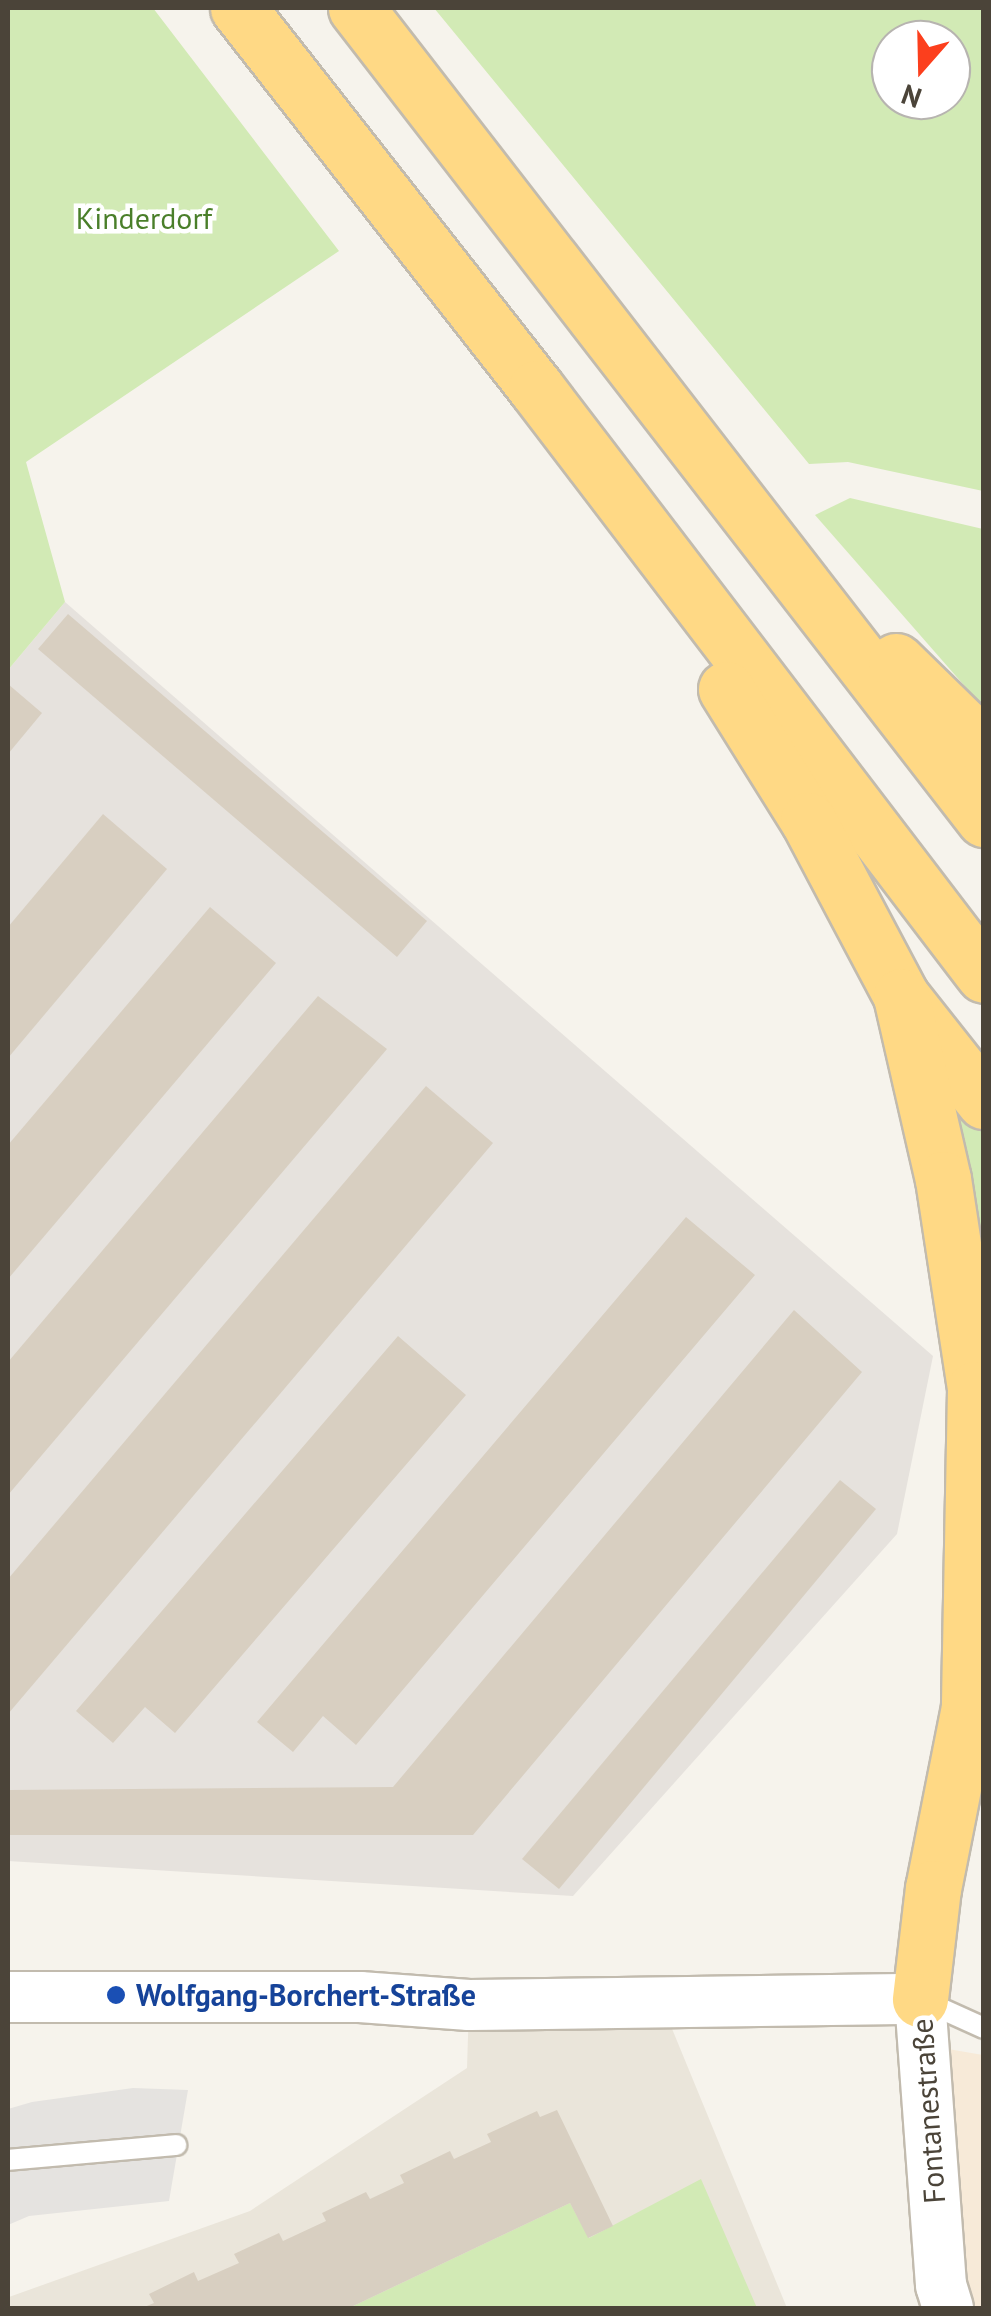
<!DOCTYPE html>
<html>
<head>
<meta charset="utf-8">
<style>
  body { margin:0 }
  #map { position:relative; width:991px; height:2316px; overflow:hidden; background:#f6f3ec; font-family:"PT Sans",sans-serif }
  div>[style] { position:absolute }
  .residential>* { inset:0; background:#eae5da }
  .commercial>* { inset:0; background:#f7ead8 }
  .industrial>* { inset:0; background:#e6e2dd }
  .green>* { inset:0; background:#d2eab5 }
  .parking>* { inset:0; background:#e5e3e0 }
  .building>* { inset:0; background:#d8cfc1 }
  .roads { filter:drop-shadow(2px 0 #c2bbae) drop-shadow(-2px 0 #c2bbae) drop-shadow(0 2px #c2bbae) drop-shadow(0 -2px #c2bbae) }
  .service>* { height:20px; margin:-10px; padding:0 10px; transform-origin:10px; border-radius:10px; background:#fff }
  .tertiary>* { height:50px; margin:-25px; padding:0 25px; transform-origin:25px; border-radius:25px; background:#fff }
  .trunk>* { height:55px; margin:-27.5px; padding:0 27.5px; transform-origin:27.5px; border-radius:27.5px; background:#ffd985 }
  .dots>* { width:28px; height:28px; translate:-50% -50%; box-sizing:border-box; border:5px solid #fff; border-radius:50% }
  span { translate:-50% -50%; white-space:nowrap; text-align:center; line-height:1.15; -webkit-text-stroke:9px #fff; paint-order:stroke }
  .park-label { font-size:30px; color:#4a7f2a }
  .transit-label { font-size:30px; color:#164399; font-weight:700 }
  .left { translate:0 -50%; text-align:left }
  .street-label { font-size:30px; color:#4b4439 }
  .frame { position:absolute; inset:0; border:10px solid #4b4439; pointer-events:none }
  .north { position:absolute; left:871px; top:20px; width:100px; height:100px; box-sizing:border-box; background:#fff; border:2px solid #b7b4b0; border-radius:50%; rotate:200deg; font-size:28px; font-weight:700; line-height:40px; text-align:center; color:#4b4439 }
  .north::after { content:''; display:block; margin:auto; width:35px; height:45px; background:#fc3f1d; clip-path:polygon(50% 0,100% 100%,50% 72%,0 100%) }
</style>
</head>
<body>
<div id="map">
  <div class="residential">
    <div style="clip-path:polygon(661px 2002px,787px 2308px,8px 2308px,9px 2297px,250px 2211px,467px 2068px,469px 2005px)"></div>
  </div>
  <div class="commercial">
    <div style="clip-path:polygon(948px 2049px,983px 2055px,983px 2308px,948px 2308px)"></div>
  </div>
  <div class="industrial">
    <div style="clip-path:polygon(65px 602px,933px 1356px,897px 1534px,573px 1896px,8px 1861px,8px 670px)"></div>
  </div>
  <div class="green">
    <div style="clip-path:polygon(8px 8px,153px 8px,339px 251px,26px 462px,65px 602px,8px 670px)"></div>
    <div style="clip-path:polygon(evenodd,434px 8px,983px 8px,983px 491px,848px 462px,809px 464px,434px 8px,951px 40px,951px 100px,891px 100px,891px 40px,951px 40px)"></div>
    <div style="clip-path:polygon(850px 498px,983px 529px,983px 707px,815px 515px)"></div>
    <div style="clip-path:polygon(953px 1094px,983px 1133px,983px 1254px,962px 1134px)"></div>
    <div style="clip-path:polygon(701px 2179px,757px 2308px,349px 2308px,570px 2203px,589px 2238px)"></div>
  </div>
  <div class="parking">
    <div style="clip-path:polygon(133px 2088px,188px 2090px,169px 2201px,29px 2216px,8px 2225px,8px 2109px,32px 2102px)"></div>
  </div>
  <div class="building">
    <div style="clip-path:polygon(68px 614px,427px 921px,397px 957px,38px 649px)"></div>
    <div style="clip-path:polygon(8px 684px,42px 713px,8px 754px)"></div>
    <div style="clip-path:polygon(103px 814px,167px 869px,8px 1058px,8px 927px)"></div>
    <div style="clip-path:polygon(210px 907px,276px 963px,8px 1279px,8px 1145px)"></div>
    <div style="clip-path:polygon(318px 996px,387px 1049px,8px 1495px,8px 1362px)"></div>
    <div style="clip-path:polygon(426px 1086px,493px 1143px,8px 1714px,8px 1579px)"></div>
    <div style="clip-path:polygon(686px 1217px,755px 1275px,356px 1745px,323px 1716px,293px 1752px,257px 1722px)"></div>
    <div style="clip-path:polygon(794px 1310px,862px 1372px,473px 1835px,8px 1835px,8px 1790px,393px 1787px)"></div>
    <div style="clip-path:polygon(398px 1336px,466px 1395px,175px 1733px,145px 1707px,113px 1743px,76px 1711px)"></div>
    <div style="clip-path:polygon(840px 1480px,876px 1509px,559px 1889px,522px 1859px)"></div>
    <div style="clip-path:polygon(557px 2110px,613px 2226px,588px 2238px,570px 2203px,349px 2308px,142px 2308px,154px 2303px,149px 2294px,194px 2272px,198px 2281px,239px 2263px,234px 2254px,279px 2233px,283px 2241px,326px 2221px,322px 2213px,366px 2192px,370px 2199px,404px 2183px,400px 2175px,450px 2151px,454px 2159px,491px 2142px,487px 2134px,537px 2111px,540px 2117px)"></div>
  </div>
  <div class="roads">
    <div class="service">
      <div style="left:922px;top:2000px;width:68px;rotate:24.3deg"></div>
      <div style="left:8px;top:2160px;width:169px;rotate:-5.1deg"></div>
    </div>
    <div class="tertiary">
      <div style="left:8px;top:1997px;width:352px"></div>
      <div style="left:360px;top:1997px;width:109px;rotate:4.2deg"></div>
      <div style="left:469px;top:2005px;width:451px;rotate:-0.8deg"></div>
      <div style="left:920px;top:1999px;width:287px;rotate:85.8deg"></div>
      <div style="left:941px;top:2285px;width:24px;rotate:73deg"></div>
    </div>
    <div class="trunk">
      <div style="left:238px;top:8px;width:483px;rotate:51.9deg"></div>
      <div style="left:536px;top:388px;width:738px;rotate:52.65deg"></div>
      <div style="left:356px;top:8px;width:1026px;rotate:52.25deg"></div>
      <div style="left:896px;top:661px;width:123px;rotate:44.3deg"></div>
      <div style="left:726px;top:689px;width:155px;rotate:58deg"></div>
      <div style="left:808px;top:820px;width:199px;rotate:62.1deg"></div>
      <div style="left:901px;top:996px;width:134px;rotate:51.7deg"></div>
      <div style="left:901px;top:996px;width:188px;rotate:77.1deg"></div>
      <div style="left:943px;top:1179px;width:212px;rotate:81.3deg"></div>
      <div style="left:975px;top:1389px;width:318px;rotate:91.1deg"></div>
      <div style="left:969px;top:1707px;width:185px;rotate:101.2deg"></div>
      <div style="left:933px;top:1888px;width:112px;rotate:96.7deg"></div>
    </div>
  </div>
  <div class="dots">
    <div style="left:116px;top:1995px;background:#1a4fb4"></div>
  </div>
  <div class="park-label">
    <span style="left:144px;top:218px">Kinderdorf</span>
  </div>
  <div class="transit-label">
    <span class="left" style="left:136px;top:1995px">Wolfgang-Borchert-Straße</span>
  </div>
  <div class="street-label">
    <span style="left:928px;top:2111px;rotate:-94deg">Fontanestraße</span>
  </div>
  <div class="frame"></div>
  <div class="north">N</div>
</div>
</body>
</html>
